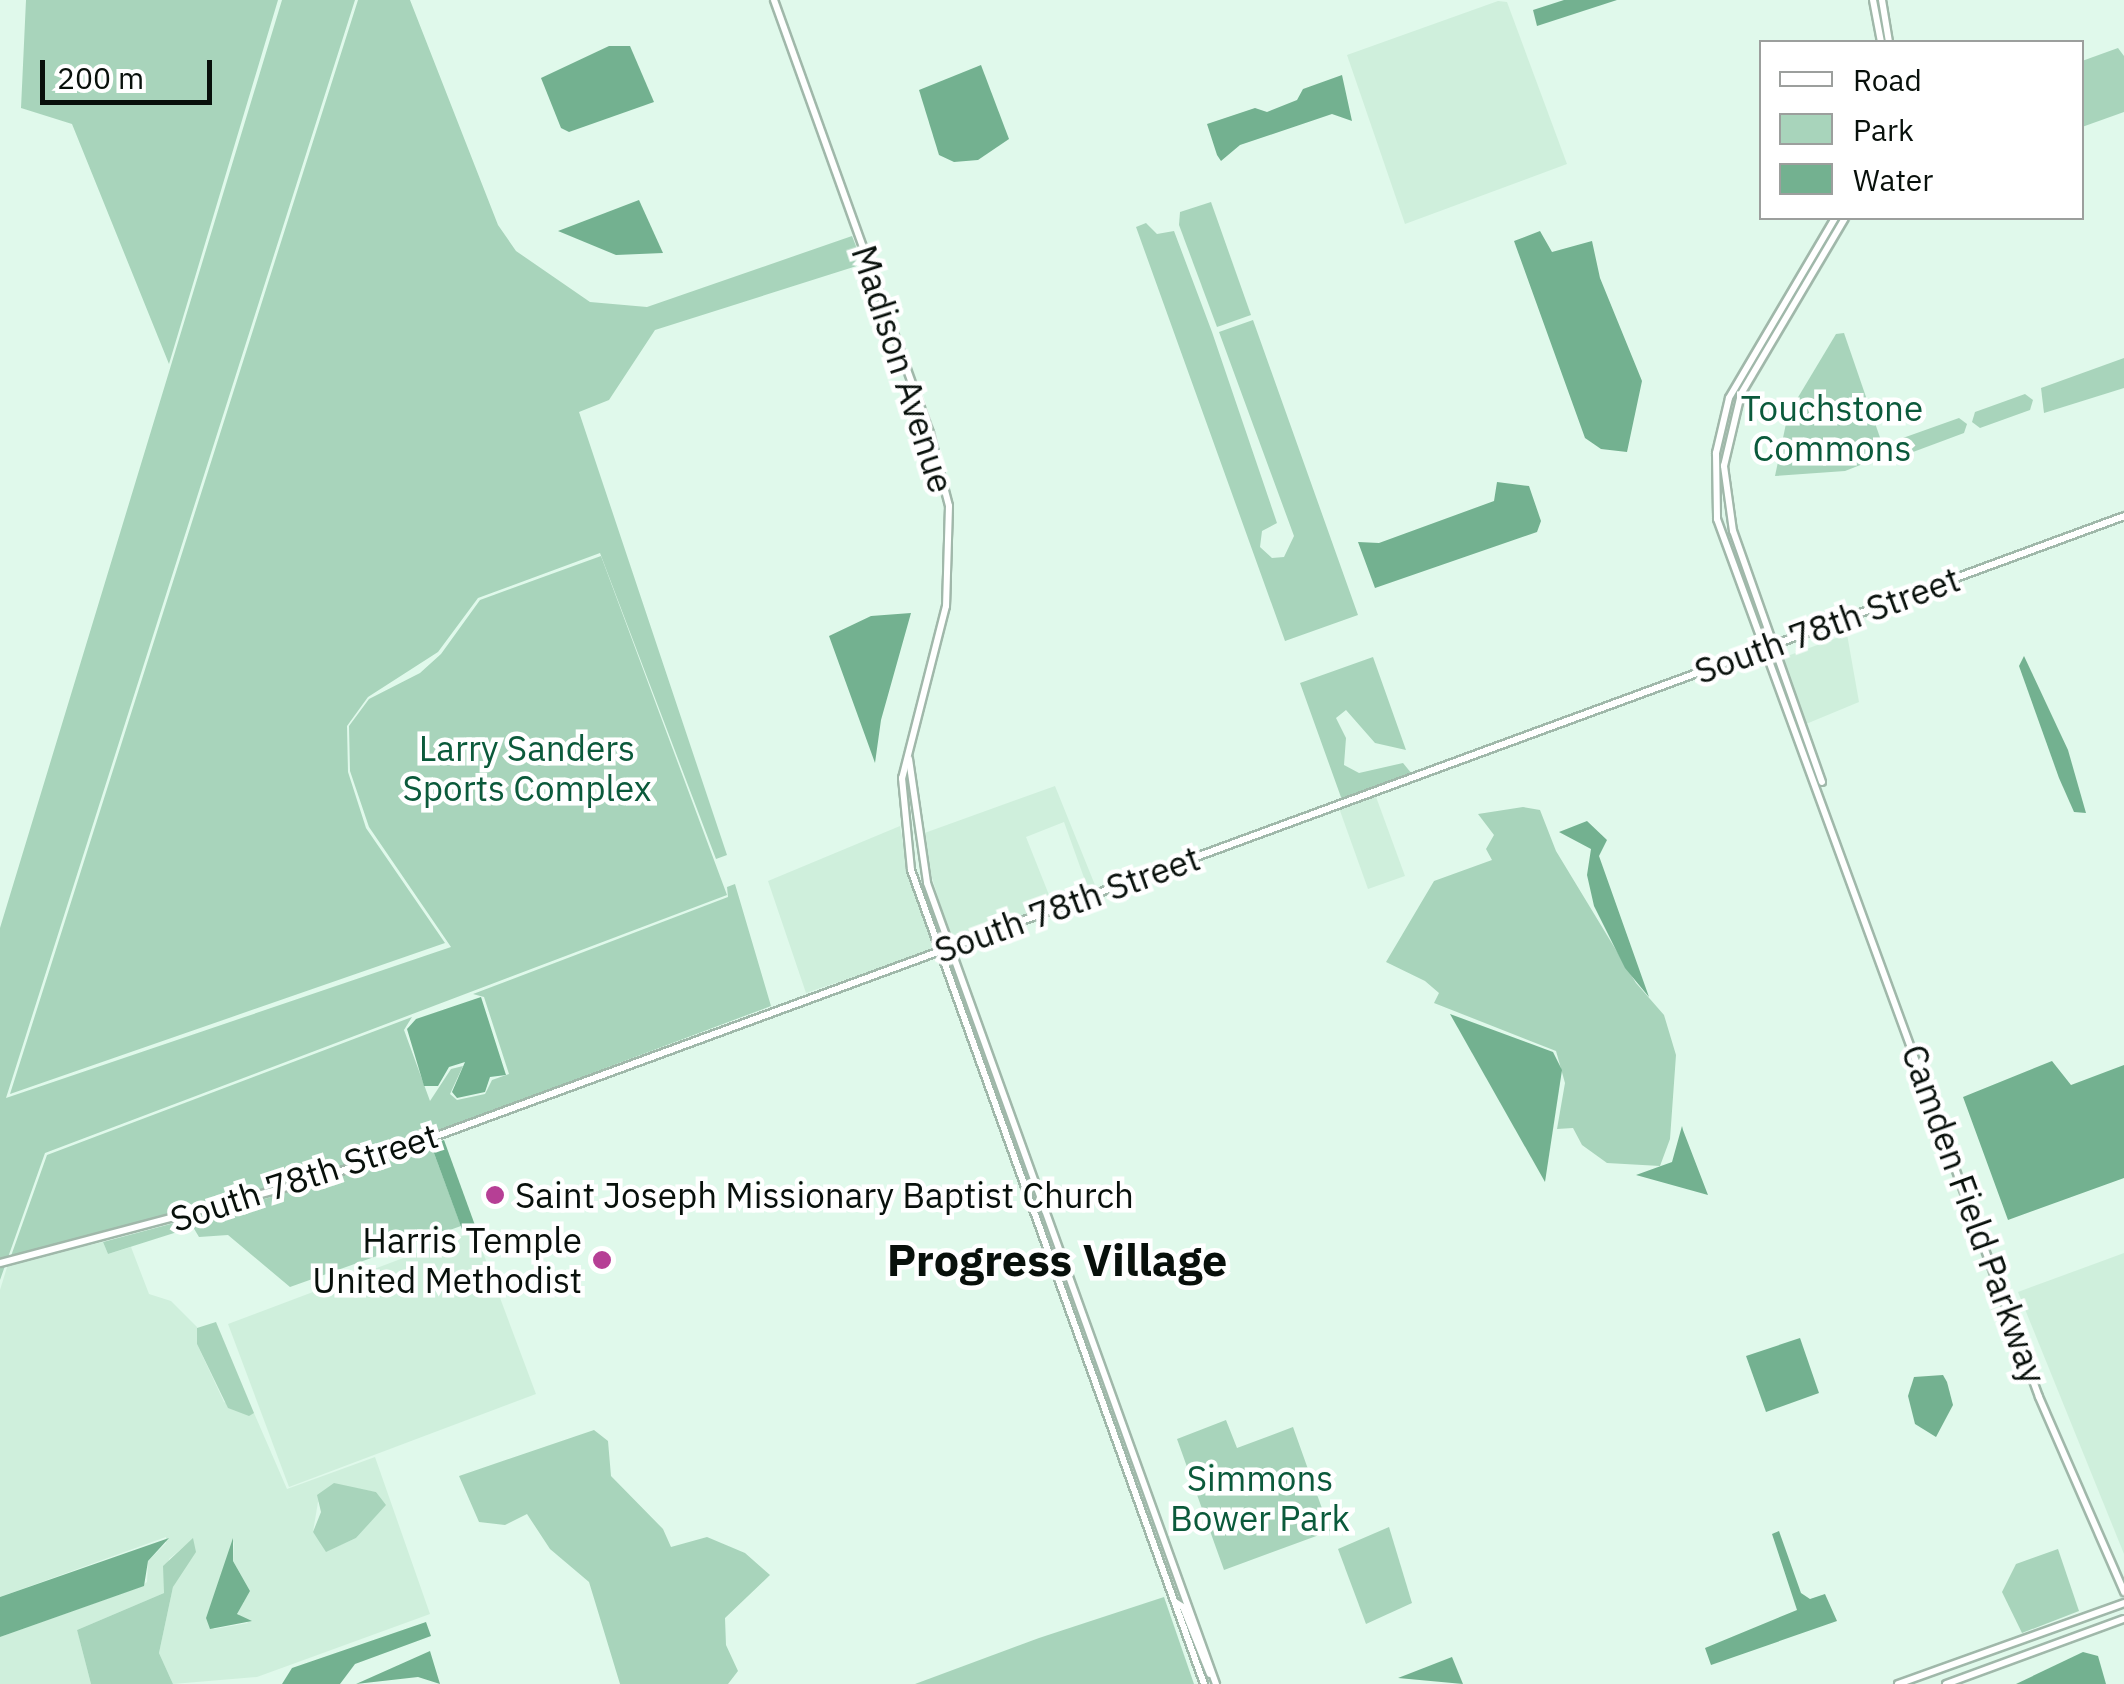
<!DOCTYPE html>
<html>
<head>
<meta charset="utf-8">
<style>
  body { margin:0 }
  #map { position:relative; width:2124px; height:1684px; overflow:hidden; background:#e0f9eb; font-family:"IBM Plex Sans",sans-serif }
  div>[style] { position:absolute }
  .built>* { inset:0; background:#cfefdc }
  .green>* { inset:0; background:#a8d4bb }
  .water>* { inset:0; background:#73b190 }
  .roads { filter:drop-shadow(2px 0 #a0b8aa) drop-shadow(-2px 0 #a0b8aa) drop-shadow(0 2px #a0b8aa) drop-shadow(0 -2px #a0b8aa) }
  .secondary>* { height:6px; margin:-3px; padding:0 3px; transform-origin:3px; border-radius:3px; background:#fff }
  .dots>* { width:28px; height:28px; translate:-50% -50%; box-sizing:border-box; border:5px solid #fff; border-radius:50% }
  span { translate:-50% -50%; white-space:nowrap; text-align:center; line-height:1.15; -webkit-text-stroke:9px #fff; paint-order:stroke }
  .street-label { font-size:35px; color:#08100b }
  .park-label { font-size:35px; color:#0b5a3b }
  .poi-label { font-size:35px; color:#08100b }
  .left { translate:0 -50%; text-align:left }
  .right { translate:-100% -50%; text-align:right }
  .district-label { font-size:45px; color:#08100b; font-weight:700 }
  .legend { position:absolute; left:1759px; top:40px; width:325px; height:180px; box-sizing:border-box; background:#fff; border:2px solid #9c9f9d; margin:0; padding:12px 18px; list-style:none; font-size:30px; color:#08100b }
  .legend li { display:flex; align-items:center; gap:20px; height:50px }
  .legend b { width:50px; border:2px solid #9c9f9d }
  .scale { position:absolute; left:40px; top:60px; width:172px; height:45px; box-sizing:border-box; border:5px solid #08100b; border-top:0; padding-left:12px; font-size:30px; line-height:35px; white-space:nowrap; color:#08100b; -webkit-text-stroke:8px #fff; paint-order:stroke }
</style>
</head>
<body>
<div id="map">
  <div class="built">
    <div style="clip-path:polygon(1498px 1px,1507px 2px,1567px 164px,1405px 224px,1347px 55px)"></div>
    <div style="clip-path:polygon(1847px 634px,1859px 702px,1806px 724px,1782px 658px)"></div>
    <div style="clip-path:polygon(evenodd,1055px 786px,1097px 890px,952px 943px,919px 835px,1055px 786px,1064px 822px,1087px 886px,1051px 900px,1026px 837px,1064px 822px)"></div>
    <div style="clip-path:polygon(1375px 794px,1405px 876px,1368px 889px,1339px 808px)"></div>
    <div style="clip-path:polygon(900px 826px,908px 872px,936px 949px,806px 993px,768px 881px)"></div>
    <div style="clip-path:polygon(475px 1231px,536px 1394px,289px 1487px,228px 1324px)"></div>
    <div style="clip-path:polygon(evenodd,103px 1242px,108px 1254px,131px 1247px,149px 1294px,171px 1301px,197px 1327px,197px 1344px,224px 1402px,254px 1413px,287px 1489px,375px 1457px,430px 1614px,257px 1677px,173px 1684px,159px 1653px,173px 1587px,193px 1539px,169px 1559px,164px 1593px,77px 1630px,91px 1684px,0 1684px,0 1637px,140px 1587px,147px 1582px,148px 1561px,166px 1543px,166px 1537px,0 1597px,0 1290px,8px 1264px,103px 1242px,343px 1486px,376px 1492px,385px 1505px,356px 1538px,327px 1551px,313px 1532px,318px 1502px,343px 1486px,103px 1242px,234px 1541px,233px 1561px,250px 1591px,237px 1613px,248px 1623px,214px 1629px,206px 1618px,234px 1541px)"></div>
    <div style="clip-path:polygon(2124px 1253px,2124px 1554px,2018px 1292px)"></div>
  </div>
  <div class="green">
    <div style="clip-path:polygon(26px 0,278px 0,169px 364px,72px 124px,21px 108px)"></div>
    <div style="clip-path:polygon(282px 0,355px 0,6px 1098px,451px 947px,369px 827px,350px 771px,349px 726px,369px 699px,420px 673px,441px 654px,480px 600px,601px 556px,727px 895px,45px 1153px,0 1280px,0 928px)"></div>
    <div style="clip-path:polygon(358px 0,410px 0,498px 225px,516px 251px,590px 302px,647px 307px,852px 236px,863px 264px,655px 330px,609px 400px,579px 412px,727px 855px,716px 859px,600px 553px,478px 598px,438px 652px,368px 697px,347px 726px,348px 772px,366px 828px,445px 943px,10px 1094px)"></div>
    <div style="clip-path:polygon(2118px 48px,2124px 56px,2124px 112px,2082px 127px,2082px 61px)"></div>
    <div style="clip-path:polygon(1211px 202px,1251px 315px,1217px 327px,1179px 225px,1180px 212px)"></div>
    <div style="clip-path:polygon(1146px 223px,1157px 234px,1174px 231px,1212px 332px,1277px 523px,1262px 531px,1260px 547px,1272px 558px,1284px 557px,1294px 536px,1219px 332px,1253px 320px,1358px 615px,1285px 641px,1136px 227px)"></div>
    <div style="clip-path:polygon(1844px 333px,1886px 455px,1845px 471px,1775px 476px,1788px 414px,1836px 334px)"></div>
    <div style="clip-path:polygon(2124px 358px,2124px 388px,2044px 413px,2041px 388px)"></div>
    <div style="clip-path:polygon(2025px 394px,2033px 400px,2030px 410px,1980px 428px,1972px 422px,1975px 412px)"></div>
    <div style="clip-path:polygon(1959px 418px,1967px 424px,1964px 433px,1905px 455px,1897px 449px,1900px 439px)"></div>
    <div style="clip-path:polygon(1373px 657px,1406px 750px,1375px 743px,1346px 710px,1336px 718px,1346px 738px,1344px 765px,1359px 773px,1403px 763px,1412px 774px,1342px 800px,1300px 683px)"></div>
    <div style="clip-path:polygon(1523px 807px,1540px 810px,1556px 851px,1636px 983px,1664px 1015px,1676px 1055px,1670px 1139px,1660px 1166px,1607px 1163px,1582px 1145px,1573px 1128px,1557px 1129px,1565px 1083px,1556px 1051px,1434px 1003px,1439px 993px,1425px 981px,1386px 962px,1434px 881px,1492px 860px,1486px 849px,1494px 835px,1478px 814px)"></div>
    <div style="clip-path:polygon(735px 884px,771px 1006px,324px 1174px,11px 1256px,47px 1155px,412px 1017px,404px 1030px,430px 1101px,451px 1069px,463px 1066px,450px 1094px,457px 1100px,485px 1094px,492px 1080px,509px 1074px,484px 997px,473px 994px,728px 897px,727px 887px)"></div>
    <div style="clip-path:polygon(442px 1136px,431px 1145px,461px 1226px,290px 1287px,228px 1235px,199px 1237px,193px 1227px,108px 1254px,103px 1242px,268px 1198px)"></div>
    <div style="clip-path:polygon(216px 1322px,254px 1413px,249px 1416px,228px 1408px,197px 1344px,197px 1328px)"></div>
    <div style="clip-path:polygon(1226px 1420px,1237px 1448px,1293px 1427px,1330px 1531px,1224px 1570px,1177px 1439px)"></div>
    <div style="clip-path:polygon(594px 1430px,608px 1441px,611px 1476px,663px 1529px,671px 1547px,707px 1537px,745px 1553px,770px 1575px,725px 1618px,726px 1645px,738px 1671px,728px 1684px,620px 1684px,589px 1582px,550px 1549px,527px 1514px,505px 1525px,479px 1522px,459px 1476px)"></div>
    <div style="clip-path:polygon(334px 1483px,376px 1492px,386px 1505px,356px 1538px,326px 1552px,313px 1532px,321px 1512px,317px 1495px)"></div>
    <div style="clip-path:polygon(1389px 1527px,1412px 1603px,1366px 1624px,1338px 1549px)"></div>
    <div style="clip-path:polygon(193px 1538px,196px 1552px,173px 1587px,159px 1653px,173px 1684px,91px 1684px,77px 1630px,164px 1593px,163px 1566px)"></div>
    <div style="clip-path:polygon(2058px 1549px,2079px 1611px,2022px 1633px,2002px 1592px,2016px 1564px)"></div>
    <div style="clip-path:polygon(1164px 1597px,1194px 1684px,915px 1684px,1039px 1638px)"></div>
  </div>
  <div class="water">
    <div style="clip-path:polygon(1564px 0,1617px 0,1537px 26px,1533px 10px)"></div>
    <div style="clip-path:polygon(609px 46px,630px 46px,654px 102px,569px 132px,561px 128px,541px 78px)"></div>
    <div style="clip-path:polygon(981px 65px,1009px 139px,978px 160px,954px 162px,939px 155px,919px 90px)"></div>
    <div style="clip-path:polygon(1342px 75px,1352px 121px,1332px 114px,1240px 145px,1221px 161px,1217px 155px,1207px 124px,1255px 108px,1267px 112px,1297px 100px,1303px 89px)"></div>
    <div style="clip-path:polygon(639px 200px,663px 253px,616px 255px,558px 231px)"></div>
    <div style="clip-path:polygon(1540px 231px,1552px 252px,1592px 241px,1600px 278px,1642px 381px,1627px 452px,1601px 449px,1585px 438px,1514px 241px)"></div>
    <div style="clip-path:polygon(1497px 482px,1529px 486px,1541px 521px,1537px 532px,1375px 588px,1358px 542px,1379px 543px,1494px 501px)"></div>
    <div style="clip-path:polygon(911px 613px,881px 720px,875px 763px,829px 636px,871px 616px)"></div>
    <div style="clip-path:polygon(2024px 656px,2068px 750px,2086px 813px,2074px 812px,2059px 778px,2019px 666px)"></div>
    <div style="clip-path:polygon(1587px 821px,1607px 840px,1599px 856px,1649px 997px,1625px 968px,1594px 906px,1587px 875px,1591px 849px,1559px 832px)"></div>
    <div style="clip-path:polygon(481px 997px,506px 1075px,490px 1077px,485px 1092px,457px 1098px,452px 1092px,465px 1062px,449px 1067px,438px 1086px,424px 1086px,407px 1029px,416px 1019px)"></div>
    <div style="clip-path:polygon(1450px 1014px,1553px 1052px,1562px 1070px,1545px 1182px)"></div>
    <div style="clip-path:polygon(2052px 1061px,2071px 1085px,2124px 1065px,2124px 1178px,2008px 1220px,1963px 1097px)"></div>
    <div style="clip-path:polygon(1682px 1126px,1683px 1130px,1708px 1195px,1636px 1175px,1672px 1162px)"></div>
    <div style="clip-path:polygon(444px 1140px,476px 1228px,463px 1232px,431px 1145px)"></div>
    <div style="clip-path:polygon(1800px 1338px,1819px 1393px,1766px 1412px,1746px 1356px)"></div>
    <div style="clip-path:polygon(1914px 1377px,1943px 1375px,1947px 1382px,1953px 1405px,1936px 1437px,1915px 1424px,1908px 1396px)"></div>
    <div style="clip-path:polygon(1779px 1531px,1801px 1593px,1810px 1599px,1825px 1594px,1837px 1621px,1711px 1665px,1705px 1648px,1797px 1610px,1772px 1534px)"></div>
    <div style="clip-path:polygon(169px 1538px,148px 1561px,144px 1586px,0 1637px,0 1597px)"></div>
    <div style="clip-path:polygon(233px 1538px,233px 1561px,250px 1591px,237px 1614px,252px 1621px,210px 1629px,206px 1618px)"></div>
    <div style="clip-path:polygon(426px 1622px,431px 1636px,355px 1664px,340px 1684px,282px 1684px,292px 1668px)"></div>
    <div style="clip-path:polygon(430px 1651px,440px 1684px,418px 1677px,356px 1684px)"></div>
    <div style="clip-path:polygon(2083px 1652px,2098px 1656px,2106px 1684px,2016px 1684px)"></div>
    <div style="clip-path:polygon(1452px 1657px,1463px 1684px,1398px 1678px)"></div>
  </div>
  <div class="roads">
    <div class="secondary">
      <div style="left:774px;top:0;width:460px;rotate:70.2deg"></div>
      <div style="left:930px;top:433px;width:75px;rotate:75.4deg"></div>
      <div style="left:949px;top:506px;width:100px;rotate:91.7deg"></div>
      <div style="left:946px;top:606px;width:178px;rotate:104.3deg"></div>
      <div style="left:902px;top:778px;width:92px;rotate:84.4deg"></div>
      <div style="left:911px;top:870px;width:865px;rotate:70.2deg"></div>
      <div style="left:1873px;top:0;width:43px;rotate:79.2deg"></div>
      <div style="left:1882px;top:0;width:43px;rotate:80.5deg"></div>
      <div style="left:1835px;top:218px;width:209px;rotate:120.5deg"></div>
      <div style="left:1729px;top:398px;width:57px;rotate:103.3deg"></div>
      <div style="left:1716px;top:453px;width:66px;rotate:89.1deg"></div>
      <div style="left:1717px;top:519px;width:935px;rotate:69.86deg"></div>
      <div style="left:2039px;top:1397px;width:213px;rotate:66.4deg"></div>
      <div style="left:909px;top:759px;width:125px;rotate:81.7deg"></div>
      <div style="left:927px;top:883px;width:852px;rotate:70.16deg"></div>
      <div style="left:1822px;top:782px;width:266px;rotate:-109.5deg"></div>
      <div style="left:1733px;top:531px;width:66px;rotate:-97.9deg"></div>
      <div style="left:1724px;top:466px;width:74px;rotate:-76.7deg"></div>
      <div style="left:1741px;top:394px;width:204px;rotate:-59.4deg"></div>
      <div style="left:0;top:1263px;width:336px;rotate:-14.8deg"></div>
      <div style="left:325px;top:1177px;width:1917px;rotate:-20.17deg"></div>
      <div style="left:1175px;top:1602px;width:9px;rotate:32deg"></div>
      <div style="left:1183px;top:1607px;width:72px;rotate:68.1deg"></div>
      <div style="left:1898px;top:1684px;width:240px;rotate:-19.7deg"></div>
      <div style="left:1946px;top:1684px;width:189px;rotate:-20.1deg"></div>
    </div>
  </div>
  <div class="dots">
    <div style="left:495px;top:1195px;background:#b63f95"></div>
    <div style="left:602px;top:1260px;background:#b63f95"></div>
  </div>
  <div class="street-label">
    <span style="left:903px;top:369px;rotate:72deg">Madison Avenue</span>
    <span style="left:1827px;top:625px;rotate:-20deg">South 78th Street</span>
    <span style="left:1067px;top:904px;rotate:-20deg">South 78th Street</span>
    <span style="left:304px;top:1177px;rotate:-18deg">South 78th Street</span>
    <span style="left:1974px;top:1214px;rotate:70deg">Camden Field Parkway</span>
  </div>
  <div class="park-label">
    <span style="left:1832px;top:428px">Touchstone<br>Commons</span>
    <span style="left:527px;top:768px">Larry Sanders<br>Sports Complex</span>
    <span style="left:1260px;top:1498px">Simmons<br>Bower Park</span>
  </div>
  <div class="poi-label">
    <span class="left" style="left:515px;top:1195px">Saint Joseph Missionary Baptist Church</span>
    <span class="right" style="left:582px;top:1260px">Harris Temple<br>United Methodist</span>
  </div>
  <div class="district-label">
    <span style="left:1057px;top:1260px">Progress Village</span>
  </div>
  <ul class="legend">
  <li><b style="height:12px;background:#fff"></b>Road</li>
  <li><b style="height:28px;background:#a8d4bb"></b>Park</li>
  <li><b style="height:28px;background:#73b190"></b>Water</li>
  </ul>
  <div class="scale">200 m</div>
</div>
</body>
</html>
